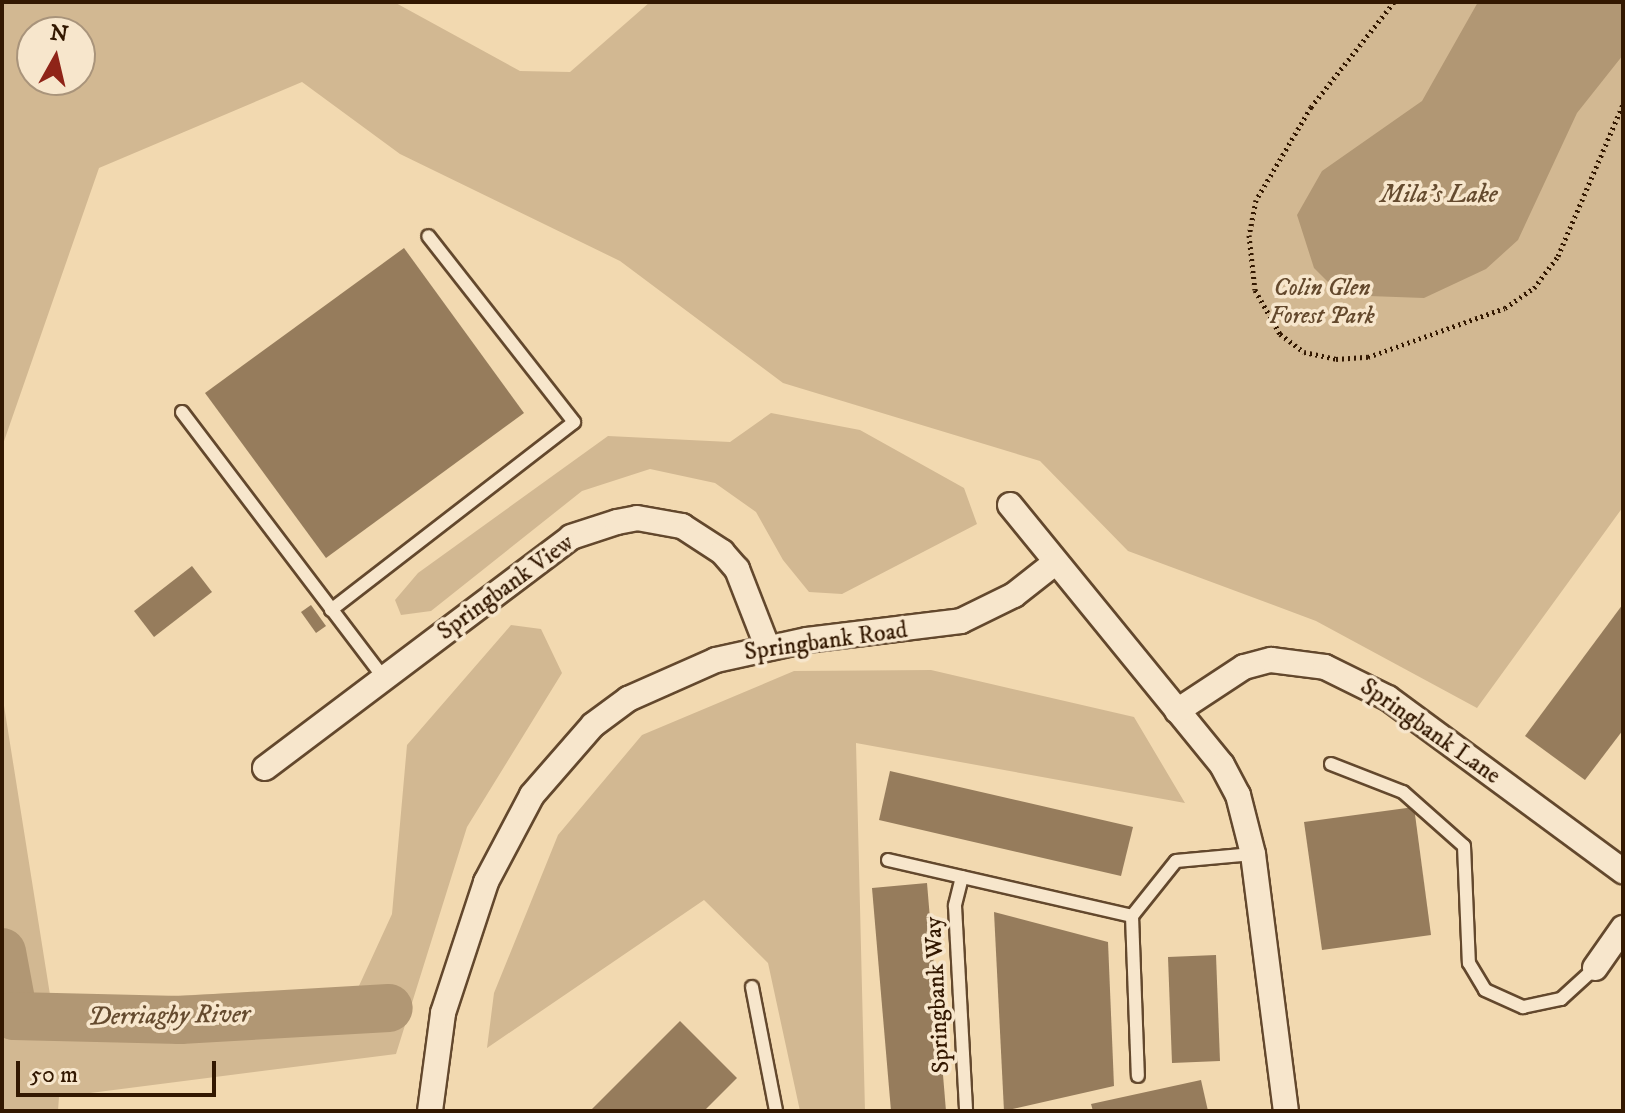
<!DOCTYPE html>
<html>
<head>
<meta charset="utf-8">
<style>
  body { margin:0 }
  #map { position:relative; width:1625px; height:1113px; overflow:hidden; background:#f2d9b0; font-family:"IM FELL DW Pica",serif }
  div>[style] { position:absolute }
  .green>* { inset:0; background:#d2b892 }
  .water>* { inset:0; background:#b19774 }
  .river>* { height:48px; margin:-24px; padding:0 24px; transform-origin:24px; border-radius:24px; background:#b19774 }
  .building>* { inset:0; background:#967c5c }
  .path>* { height:5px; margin-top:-2.5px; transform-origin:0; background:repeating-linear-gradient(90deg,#331801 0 2px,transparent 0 6px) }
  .roads { filter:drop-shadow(2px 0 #63482d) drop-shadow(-2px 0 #63482d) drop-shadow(0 2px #63482d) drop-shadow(0 -2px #63482d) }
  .lane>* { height:12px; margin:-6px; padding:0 6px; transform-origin:6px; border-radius:6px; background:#f7e6cc }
  .street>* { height:24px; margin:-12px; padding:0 12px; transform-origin:12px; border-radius:12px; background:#f7e6cc }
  span { translate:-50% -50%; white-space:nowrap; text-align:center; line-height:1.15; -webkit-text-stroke:7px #f7e6cc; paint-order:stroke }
  .park-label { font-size:24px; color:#63482c; font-style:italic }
  .street-label { font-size:24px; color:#331801 }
  .water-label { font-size:26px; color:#654b2f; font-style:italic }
  .frame { position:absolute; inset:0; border:4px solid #331801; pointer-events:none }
  .north { position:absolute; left:16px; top:16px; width:80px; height:80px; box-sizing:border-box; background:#f7e6cc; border:2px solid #a9947b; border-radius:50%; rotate:8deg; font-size:22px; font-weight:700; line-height:32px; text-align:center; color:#331801 }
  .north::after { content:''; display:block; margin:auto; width:28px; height:36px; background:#8f2418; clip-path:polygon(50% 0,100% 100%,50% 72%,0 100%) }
  .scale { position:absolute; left:16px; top:1061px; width:200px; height:36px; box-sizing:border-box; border:4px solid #331801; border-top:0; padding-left:10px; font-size:24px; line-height:28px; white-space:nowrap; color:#331801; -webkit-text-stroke:6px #f7e6cc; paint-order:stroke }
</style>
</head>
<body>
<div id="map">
  <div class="green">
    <div style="clip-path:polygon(evenodd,2px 2px,394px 2px,520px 71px,570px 72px,650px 2px,1623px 2px,1623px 507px,1477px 708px,1316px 621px,1128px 551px,1040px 461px,783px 383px,620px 261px,400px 154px,302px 82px,99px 168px,2px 447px,2px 2px,32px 32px,80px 32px,80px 80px,32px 80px,32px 32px)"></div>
    <div style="clip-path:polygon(771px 413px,860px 430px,964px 488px,977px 524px,842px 594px,809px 592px,783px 560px,756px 512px,715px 483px,650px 469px,582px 491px,431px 611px,401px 615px,395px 600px,418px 573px,608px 436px,730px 442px)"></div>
    <div style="clip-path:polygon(511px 625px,541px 629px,562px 673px,467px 827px,396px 1054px,59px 1097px,58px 1111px,2px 1111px,2px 693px,51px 1001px,358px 988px,392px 914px,407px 745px)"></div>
    <div style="clip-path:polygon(931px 670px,1134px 717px,1185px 803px,856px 743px,865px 1111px,800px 1111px,768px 963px,704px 900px,487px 1048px,494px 993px,558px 835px,642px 735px,794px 671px)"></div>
  </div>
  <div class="water">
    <div style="clip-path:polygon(1478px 2px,1623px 2px,1623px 55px,1577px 113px,1518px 240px,1486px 269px,1424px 298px,1341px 295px,1314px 268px,1297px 215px,1322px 171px,1422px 101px)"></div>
  </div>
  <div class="river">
    <div style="left:2px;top:952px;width:65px;rotate:79.4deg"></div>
    <div style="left:14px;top:1016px;width:166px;rotate:1.4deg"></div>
    <div style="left:180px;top:1020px;width:209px;rotate:-3.3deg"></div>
  </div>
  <div class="building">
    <div style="clip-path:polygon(404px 248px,524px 413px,326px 558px,205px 393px)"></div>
    <div style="clip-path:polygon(192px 566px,212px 592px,154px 637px,134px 611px)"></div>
    <div style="clip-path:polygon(1623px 604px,1623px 730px,1585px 780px,1525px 736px)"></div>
    <div style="clip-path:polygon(311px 605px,326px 626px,316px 633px,301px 612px)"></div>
    <div style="clip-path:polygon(890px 771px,1133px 827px,1121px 876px,879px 820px)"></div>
    <div style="clip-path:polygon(1414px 807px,1431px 935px,1322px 950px,1304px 822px)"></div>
    <div style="clip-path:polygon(927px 883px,946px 1111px,891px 1111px,872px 888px)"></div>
    <div style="clip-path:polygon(994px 912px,1108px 942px,1114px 1086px,1004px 1111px)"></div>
    <div style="clip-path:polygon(1216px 955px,1220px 1061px,1172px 1063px,1168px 957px)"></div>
    <div style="clip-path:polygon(680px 1021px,737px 1078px,704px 1111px,590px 1111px)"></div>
    <div style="clip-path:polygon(1201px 1080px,1208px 1111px,1093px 1111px,1091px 1104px)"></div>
  </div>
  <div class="path">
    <div style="left:1394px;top:2px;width:134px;rotate:128.3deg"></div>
    <div style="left:1311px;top:107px;width:108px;rotate:120.6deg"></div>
    <div style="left:1256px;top:200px;width:36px;rotate:101deg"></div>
    <div style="left:1249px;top:235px;width:55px;rotate:83.8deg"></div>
    <div style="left:1255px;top:290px;width:51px;rotate:60.4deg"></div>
    <div style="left:1280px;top:334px;width:30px;rotate:37deg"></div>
    <div style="left:1304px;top:352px;width:33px;rotate:12deg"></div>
    <div style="left:1336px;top:359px;width:32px;rotate:-4deg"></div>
    <div style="left:1368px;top:357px;width:145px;rotate:-19.7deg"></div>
    <div style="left:1505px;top:308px;width:35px;rotate:-35deg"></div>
    <div style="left:1534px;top:288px;width:40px;rotate:-53deg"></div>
    <div style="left:1558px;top:256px;width:165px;rotate:-66.8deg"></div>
  </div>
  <div class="roads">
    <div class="lane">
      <div style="left:182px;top:412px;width:334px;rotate:52.8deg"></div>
      <div style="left:331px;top:610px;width:307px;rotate:-37.7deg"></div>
      <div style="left:574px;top:422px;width:236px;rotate:-128.1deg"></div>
      <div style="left:1331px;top:764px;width:77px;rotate:21.3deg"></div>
      <div style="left:1403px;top:792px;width:81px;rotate:41.5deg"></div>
      <div style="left:1464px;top:846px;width:117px;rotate:87.6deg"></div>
      <div style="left:1469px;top:963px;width:31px;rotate:59deg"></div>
      <div style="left:1485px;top:990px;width:42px;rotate:24.1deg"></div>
      <div style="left:1523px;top:1007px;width:39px;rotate:-12deg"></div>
      <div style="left:1561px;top:999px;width:46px;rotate:-42.4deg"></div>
      <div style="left:888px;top:860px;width:250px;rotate:12.9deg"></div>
      <div style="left:1132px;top:916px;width:70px;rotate:-51.3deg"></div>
      <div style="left:1176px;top:861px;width:77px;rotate:-5.2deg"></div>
      <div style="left:962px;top:877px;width:30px;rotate:104deg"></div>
      <div style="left:955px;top:906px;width:205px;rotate:86.9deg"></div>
      <div style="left:1132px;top:916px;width:160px;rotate:87.9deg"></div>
      <div style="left:752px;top:987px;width:126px;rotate:79deg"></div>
    </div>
    <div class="street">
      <div style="left:1010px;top:505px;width:335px;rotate:50.8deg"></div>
      <div style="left:1222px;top:765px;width:34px;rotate:62deg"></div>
      <div style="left:1238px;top:795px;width:61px;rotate:75.7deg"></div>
      <div style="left:1253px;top:854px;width:259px;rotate:82.7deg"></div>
      <div style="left:1177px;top:711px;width:80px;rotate:-33.3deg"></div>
      <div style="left:1244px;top:667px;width:28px;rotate:-15deg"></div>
      <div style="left:1271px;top:660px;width:54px;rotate:7.4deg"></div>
      <div style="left:1325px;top:667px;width:70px;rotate:26.2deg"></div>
      <div style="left:1388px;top:698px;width:292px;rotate:36.4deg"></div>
      <div style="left:265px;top:768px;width:383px;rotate:-37deg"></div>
      <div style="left:571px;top:537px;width:48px;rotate:-18.1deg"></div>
      <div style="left:617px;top:522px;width:20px;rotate:-11deg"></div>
      <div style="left:637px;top:518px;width:46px;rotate:10.1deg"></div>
      <div style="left:682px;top:526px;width:48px;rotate:33deg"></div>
      <div style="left:722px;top:552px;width:23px;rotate:49deg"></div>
      <div style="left:737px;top:569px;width:83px;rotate:68.7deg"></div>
      <div style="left:1595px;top:968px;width:49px;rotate:-55deg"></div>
      <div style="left:430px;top:1111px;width:99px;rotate:-82.4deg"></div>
      <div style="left:443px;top:1013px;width:138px;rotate:-71.8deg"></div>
      <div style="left:486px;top:882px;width:98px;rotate:-62.1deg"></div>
      <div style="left:532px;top:795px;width:93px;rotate:-48.9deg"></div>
      <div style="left:593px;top:725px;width:44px;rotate:-36.6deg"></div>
      <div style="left:628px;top:699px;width:96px;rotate:-23.9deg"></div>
      <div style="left:716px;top:660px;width:93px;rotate:-12.4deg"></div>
      <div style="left:807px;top:640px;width:155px;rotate:-7deg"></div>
      <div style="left:961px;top:621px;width:59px;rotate:-26.1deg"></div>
      <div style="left:1014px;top:595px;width:53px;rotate:-38.2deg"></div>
    </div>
  </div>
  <div class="park-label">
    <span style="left:1322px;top:303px">Colin Glen<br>Forest Park</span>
  </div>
  <div class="street-label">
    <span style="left:506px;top:588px;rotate:-36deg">Springbank View</span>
    <span style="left:826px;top:642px;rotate:-8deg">Springbank Road</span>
    <span style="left:1430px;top:732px;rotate:35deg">Springbank Lane</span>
    <span style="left:938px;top:995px;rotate:-93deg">Springbank Way</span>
  </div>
  <div class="water-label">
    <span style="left:1439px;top:195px">Mila's Lake</span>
    <span style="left:169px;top:1016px;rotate:-1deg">Derriaghy River</span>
  </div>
  <div class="frame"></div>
  <div class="north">N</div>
  <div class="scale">50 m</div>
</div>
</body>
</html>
